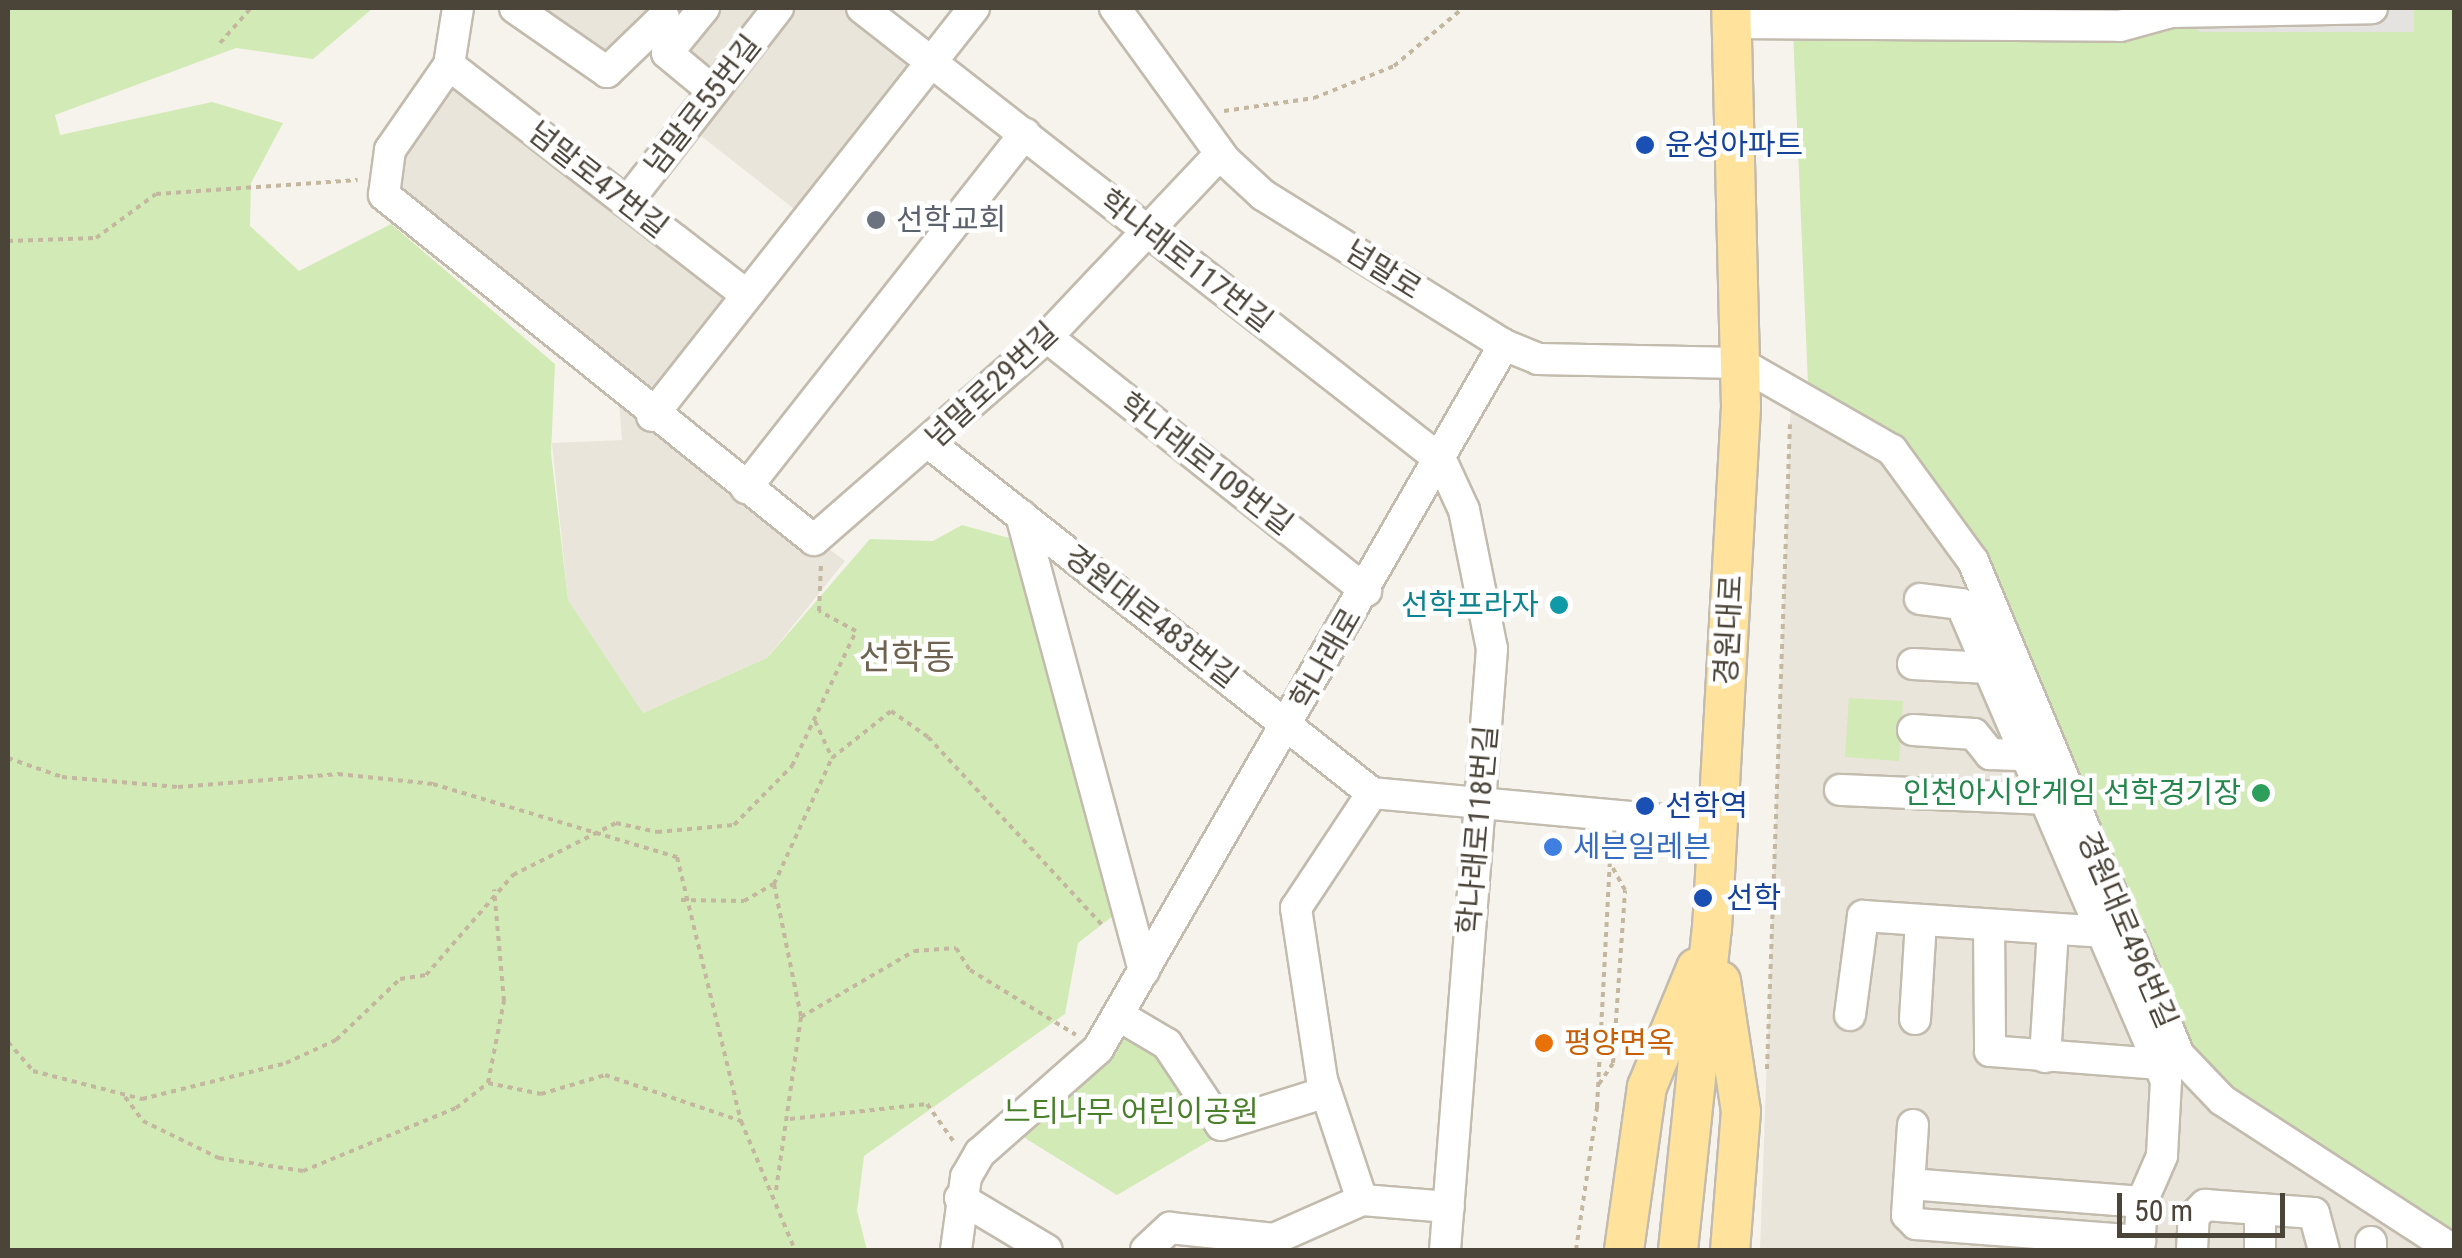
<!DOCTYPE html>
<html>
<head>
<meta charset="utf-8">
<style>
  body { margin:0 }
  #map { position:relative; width:2462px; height:1258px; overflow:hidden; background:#f6f3ec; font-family:"Roboto Condensed","Noto Sans KR",sans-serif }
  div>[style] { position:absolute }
  .residential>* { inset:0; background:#eae5da }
  .green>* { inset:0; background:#d2eab5 }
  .parking>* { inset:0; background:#e5e3e0 }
  .path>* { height:4px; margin-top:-2px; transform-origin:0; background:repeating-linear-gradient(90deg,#c4b79f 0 5px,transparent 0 10px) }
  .roads { filter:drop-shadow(2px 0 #c2bbae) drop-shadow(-2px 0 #c2bbae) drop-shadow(0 2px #c2bbae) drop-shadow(0 -2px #c2bbae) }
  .minor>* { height:30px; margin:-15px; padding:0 15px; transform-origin:15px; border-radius:15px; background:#fff }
  .major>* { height:38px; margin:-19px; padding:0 19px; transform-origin:19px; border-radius:19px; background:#ffe39c }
  .dots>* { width:28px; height:28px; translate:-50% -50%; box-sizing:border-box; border:5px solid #fff; border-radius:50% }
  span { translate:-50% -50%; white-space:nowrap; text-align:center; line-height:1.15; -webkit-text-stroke:9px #fff; paint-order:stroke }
  .street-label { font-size:30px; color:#4b4439 }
  .transit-label { font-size:30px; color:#164399 }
  .left { translate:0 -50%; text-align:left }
  .worship-label { font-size:30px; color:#5b616d }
  .culture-label { font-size:30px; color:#0d838f }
  .right { translate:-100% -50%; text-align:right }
  .leisure-label { font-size:30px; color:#27864d }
  .shop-label { font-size:30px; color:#366cbe }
  .food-label { font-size:30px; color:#c56008 }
  .park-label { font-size:30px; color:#4a7f2a }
  .quarter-label { font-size:35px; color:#6e6250 }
  .frame { position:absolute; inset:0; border:10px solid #4b4439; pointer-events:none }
  .scale { position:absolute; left:2117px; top:1193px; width:168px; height:45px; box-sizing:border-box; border:5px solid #4b4439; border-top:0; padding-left:12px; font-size:30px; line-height:35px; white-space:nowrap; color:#4b4439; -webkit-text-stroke:8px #fff; paint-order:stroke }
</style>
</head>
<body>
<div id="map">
  <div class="residential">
    <div style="clip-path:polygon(515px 8px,862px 8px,932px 60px,807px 219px,687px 125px,712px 91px,642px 40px,614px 69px)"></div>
    <div style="clip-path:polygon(449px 65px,747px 295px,653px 415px,845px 561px,767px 658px,643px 713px,568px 600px,552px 443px,622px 440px,618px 388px,384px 195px)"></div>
    <div style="clip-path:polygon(1791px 396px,1892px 450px,2454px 1250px,1760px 1250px)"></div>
  </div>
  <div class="green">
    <div style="clip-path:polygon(8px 8px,373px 8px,313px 59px,236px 48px,55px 115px,60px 135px,212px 102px,283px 123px,251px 183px,250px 226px,299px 271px,391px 224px,555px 364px,551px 453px,568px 600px,643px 713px,767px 658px,870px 539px,933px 541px,962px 525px,1009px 538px,1118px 912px,1078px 943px,1065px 1014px,864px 1156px,857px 1211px,867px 1250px,8px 1250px)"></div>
    <div style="clip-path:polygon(1792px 8px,2454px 8px,2454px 1250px,2200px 1083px,1958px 531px,1919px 479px,1809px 408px)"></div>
    <div style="clip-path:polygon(1849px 698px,1903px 701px,1899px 761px,1845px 757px)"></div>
    <div style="clip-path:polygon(1119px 1018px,1166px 1046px,1221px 1134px,1117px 1195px,1012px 1130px)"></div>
  </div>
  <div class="parking">
    <div style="clip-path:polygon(2159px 8px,2414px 8px,2414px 32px,2200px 32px)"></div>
  </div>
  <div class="path">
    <div style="left:220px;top:43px;width:47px;rotate:-48.5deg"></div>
    <div style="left:1224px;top:111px;width:91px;rotate:-8.2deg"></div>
    <div style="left:1314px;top:98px;width:86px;rotate:-21.8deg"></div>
    <div style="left:1394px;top:66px;width:90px;rotate:-40deg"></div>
    <div style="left:8px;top:241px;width:88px;rotate:-2deg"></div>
    <div style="left:96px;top:238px;width:74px;rotate:-36.3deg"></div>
    <div style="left:156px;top:194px;width:202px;rotate:-4deg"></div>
    <div style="left:815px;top:721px;width:41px;rotate:65.3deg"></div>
    <div style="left:8px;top:758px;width:57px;rotate:19.4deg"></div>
    <div style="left:62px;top:777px;width:116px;rotate:4.9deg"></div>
    <div style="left:178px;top:787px;width:161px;rotate:-4.6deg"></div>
    <div style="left:338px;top:774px;width:96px;rotate:6deg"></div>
    <div style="left:433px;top:784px;width:255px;rotate:16.7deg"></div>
    <div style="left:677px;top:857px;width:272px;rotate:76.4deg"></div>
    <div style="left:741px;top:1121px;width:140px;rotate:67.3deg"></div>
    <div style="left:774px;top:884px;width:136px;rotate:78.5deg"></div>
    <div style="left:801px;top:1017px;width:175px;rotate:98.2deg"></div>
    <div style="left:681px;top:900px;width:63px;rotate:0.9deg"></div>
    <div style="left:744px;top:901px;width:34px;rotate:-30deg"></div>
    <div style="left:774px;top:884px;width:139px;rotate:-65.3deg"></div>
    <div style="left:832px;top:758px;width:75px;rotate:-38.5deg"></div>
    <div style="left:891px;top:711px;width:45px;rotate:35.1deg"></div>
    <div style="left:928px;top:737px;width:256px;rotate:47.2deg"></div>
    <div style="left:801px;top:1017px;width:131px;rotate:-30.3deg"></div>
    <div style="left:914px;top:951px;width:42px;rotate:-4.1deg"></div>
    <div style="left:956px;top:948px;width:26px;rotate:58deg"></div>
    <div style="left:970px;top:970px;width:124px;rotate:31.5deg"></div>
    <div style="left:8px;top:1042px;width:38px;rotate:49deg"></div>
    <div style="left:33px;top:1071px;width:113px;rotate:14.4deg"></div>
    <div style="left:142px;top:1099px;width:148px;rotate:-14deg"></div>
    <div style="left:286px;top:1063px;width:55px;rotate:-24.7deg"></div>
    <div style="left:336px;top:1040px;width:88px;rotate:-43.6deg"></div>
    <div style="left:400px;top:979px;width:26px;rotate:-9deg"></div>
    <div style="left:426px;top:975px;width:133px;rotate:-49deg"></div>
    <div style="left:513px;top:875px;width:115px;rotate:-26.8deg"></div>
    <div style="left:616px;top:823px;width:42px;rotate:12.4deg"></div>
    <div style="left:657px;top:832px;width:77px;rotate:-5.2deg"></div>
    <div style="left:734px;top:825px;width:83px;rotate:-45.5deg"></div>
    <div style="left:792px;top:766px;width:149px;rotate:-64.6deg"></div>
    <div style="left:856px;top:631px;width:42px;rotate:-151.6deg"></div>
    <div style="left:819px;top:611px;width:47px;rotate:-87.6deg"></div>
    <div style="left:1767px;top:1069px;width:645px;rotate:-87.96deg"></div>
    <div style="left:488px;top:1083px;width:54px;rotate:11.7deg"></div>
    <div style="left:541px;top:1094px;width:67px;rotate:-16.5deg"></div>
    <div style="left:605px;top:1075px;width:144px;rotate:18.7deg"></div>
    <div style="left:1599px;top:1084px;width:25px;rotate:-56deg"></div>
    <div style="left:1613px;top:1063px;width:173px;rotate:-86deg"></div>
    <div style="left:1625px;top:890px;width:31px;rotate:-119deg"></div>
    <div style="left:1610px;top:863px;width:21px;rotate:-87deg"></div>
    <div style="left:125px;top:1097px;width:30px;rotate:53deg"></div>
    <div style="left:143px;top:1121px;width:85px;rotate:26deg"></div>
    <div style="left:219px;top:1158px;width:85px;rotate:8.8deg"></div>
    <div style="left:303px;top:1171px;width:165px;rotate:-22.4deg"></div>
    <div style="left:456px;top:1108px;width:41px;rotate:-38deg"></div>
    <div style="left:488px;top:1083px;width:84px;rotate:-79deg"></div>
    <div style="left:504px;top:1001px;width:112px;rotate:-95.1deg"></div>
    <div style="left:790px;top:1119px;width:138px;rotate:-6.2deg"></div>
    <div style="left:927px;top:1104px;width:47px;rotate:54.6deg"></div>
    <div style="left:825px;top:1250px;width:14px"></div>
    <div style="left:1576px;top:1250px;width:145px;rotate:-81.6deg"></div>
    <div style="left:1597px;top:1107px;width:244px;rotate:-87deg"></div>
  </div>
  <div class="roads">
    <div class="minor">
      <div style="left:458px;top:8px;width:58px;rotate:99deg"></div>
      <div style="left:449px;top:65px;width:103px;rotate:124.8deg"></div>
      <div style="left:390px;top:150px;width:45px;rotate:97.6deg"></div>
      <div style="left:384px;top:195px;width:551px;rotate:38.74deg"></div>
      <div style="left:814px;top:540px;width:309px;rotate:-41.1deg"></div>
      <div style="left:1047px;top:337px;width:252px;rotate:-46.6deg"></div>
      <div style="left:515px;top:8px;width:112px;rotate:34.8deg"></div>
      <div style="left:607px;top:72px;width:79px;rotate:-44deg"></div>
      <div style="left:704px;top:8px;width:58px;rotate:129.4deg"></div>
      <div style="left:667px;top:53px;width:60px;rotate:39.6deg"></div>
      <div style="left:862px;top:8px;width:735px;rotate:37.98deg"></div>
      <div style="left:1441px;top:460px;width:55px;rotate:65.3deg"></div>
      <div style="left:1464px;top:510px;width:142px;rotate:78.6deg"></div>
      <div style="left:1492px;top:649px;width:603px;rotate:94.47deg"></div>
      <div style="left:1115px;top:8px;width:188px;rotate:54.1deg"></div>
      <div style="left:1225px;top:160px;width:52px;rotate:42.6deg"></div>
      <div style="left:1263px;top:195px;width:284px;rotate:31.9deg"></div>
      <div style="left:1504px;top:345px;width:37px;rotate:22deg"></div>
      <div style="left:1538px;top:359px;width:202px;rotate:1.1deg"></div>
      <div style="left:1740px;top:363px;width:175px;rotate:29.8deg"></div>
      <div style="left:1892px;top:450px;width:137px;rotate:53.9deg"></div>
      <div style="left:1973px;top:561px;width:535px;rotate:67.36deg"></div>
      <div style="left:2179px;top:1055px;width:62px;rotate:46.3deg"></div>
      <div style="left:2222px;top:1100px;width:275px;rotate:33deg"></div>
      <div style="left:1732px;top:23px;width:388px;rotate:0.4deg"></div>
      <div style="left:2120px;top:26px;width:53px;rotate:-15.4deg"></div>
      <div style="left:2171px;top:12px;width:201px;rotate:-1.1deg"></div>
      <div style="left:449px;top:65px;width:376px;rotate:37.7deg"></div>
      <div style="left:627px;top:202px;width:246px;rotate:-52.1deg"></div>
      <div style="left:1047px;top:337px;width:408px;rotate:38.5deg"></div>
      <div style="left:652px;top:416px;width:520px;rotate:-51.72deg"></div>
      <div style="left:929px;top:443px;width:565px;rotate:38.31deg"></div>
      <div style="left:1372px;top:793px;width:347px;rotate:5.3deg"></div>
      <div style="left:746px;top:488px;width:451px;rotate:-51.8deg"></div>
      <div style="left:1021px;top:515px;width:472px;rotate:74.9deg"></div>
      <div style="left:1920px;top:599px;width:41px;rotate:7deg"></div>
      <div style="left:1961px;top:604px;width:519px;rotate:66.74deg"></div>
      <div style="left:2166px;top:1081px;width:75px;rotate:93.1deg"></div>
      <div style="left:2162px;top:1156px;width:50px;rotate:113.5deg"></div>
      <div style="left:2142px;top:1202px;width:48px;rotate:93.6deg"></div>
      <div style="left:1913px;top:664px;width:75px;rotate:3.1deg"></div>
      <div style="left:1913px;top:730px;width:61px;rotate:3.8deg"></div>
      <div style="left:1974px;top:734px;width:26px;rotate:51deg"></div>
      <div style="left:1990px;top:754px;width:35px;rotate:2deg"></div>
      <div style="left:1840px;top:790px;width:204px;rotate:2.5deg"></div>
      <div style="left:1989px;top:925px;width:126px;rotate:89.5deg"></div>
      <div style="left:1990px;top:1051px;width:169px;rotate:4.4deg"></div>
      <div style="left:1118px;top:1015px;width:57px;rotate:30.6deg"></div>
      <div style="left:1167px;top:1044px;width:97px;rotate:56.3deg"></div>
      <div style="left:1221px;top:1125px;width:110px;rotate:-17.4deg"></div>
      <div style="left:1850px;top:1015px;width:100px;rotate:-82.5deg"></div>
      <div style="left:1863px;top:916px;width:239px;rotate:3.8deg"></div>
      <div style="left:1915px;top:1019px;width:99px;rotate:-86.5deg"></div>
      <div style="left:2045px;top:1057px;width:128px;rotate:-86.4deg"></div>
      <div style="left:1913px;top:1125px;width:90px;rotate:93.8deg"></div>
      <div style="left:1907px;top:1215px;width:13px;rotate:45deg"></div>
      <div style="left:1916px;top:1224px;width:225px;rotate:4.3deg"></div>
      <div style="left:1909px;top:1184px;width:234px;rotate:4.4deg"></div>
      <div style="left:960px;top:1198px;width:101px;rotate:30.9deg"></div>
      <div style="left:1362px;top:1200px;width:126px;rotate:-108.4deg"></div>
      <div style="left:1322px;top:1080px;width:174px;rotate:-98.6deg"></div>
      <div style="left:1296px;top:908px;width:138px;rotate:-56.5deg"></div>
      <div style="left:1362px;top:1200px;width:87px;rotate:4.6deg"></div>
      <div style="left:2371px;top:1242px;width:8px;rotate:90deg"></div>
      <div style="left:956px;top:1250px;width:74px;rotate:-82.2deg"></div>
      <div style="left:966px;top:1177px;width:28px;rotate:-60deg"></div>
      <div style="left:980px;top:1153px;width:157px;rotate:-41.4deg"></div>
      <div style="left:1098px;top:1049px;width:813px;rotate:-60.03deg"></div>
      <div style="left:1146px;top:1250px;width:33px;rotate:-43deg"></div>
      <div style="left:1170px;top:1228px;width:105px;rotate:6deg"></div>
      <div style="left:1274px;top:1239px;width:96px;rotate:-23.9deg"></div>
      <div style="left:2192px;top:1250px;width:34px;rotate:-87deg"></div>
      <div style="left:2194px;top:1216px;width:16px;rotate:-45deg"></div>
      <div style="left:2205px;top:1205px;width:109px;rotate:4.2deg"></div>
      <div style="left:2314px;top:1213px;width:38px;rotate:75deg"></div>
      <div style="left:2260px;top:1250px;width:41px;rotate:-90deg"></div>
    </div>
    <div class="major">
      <div style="left:1721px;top:981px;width:132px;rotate:81.3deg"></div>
      <div style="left:1741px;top:1111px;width:139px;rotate:94.5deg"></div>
      <div style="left:1624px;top:1250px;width:165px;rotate:-82deg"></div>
      <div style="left:1647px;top:1087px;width:129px;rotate:-67.6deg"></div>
      <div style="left:1678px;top:1250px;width:323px;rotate:-84deg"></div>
      <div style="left:1712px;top:929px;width:523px;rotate:-86.82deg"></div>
      <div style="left:1741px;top:407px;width:399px;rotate:-91.4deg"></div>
    </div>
  </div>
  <div class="dots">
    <div style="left:1645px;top:145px;background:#1a4fb4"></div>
    <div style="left:876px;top:220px;background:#6b7280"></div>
    <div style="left:1559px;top:605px;background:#0f9aa8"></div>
    <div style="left:2261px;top:793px;background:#2e9e5b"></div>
    <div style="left:1645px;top:806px;background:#1a4fb4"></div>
    <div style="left:1553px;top:847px;background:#3f7fe0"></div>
    <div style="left:1703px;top:898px;background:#1a4fb4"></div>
    <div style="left:1544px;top:1043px;background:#e8710a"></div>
  </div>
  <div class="street-label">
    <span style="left:703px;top:105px;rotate:-52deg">넘말로55번길</span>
    <span style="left:598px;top:180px;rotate:38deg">넘말로47번길</span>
    <span style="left:1186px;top:261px;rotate:38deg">학나래로117번길</span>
    <span style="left:1383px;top:270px;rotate:32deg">넘말로</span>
    <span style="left:992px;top:385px;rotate:-43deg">넘말로29번길</span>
    <span style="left:1206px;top:464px;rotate:38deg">학나래로109번길</span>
    <span style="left:1151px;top:617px;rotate:38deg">경원대로483번길</span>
    <span style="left:1729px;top:630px;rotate:-87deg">경원대로</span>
    <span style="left:1326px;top:659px;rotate:-60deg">학나래로</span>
    <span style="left:1478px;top:830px;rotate:-85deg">학나래로118번길</span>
    <span style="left:2127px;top:930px;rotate:67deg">경원대로496번길</span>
  </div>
  <div class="transit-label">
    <span class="left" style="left:1665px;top:145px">윤성아파트</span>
    <span class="left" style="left:1665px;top:806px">선학역</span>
    <span class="left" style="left:1726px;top:898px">선학</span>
  </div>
  <div class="worship-label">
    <span class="left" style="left:896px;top:220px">선학교회</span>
  </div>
  <div class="culture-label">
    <span class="right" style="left:1539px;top:605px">선학프라자</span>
  </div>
  <div class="leisure-label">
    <span class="right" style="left:2241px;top:793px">인천아시안게임 선학경기장</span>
  </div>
  <div class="shop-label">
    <span class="left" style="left:1573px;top:847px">세븐일레븐</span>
  </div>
  <div class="food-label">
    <span class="left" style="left:1564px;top:1043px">평양면옥</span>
  </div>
  <div class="park-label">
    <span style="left:1131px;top:1112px">느티나무 어린이공원</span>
  </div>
  <div class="quarter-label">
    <span style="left:907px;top:658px">선학동</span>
  </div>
  <div class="frame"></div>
  <div class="scale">50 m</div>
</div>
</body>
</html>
